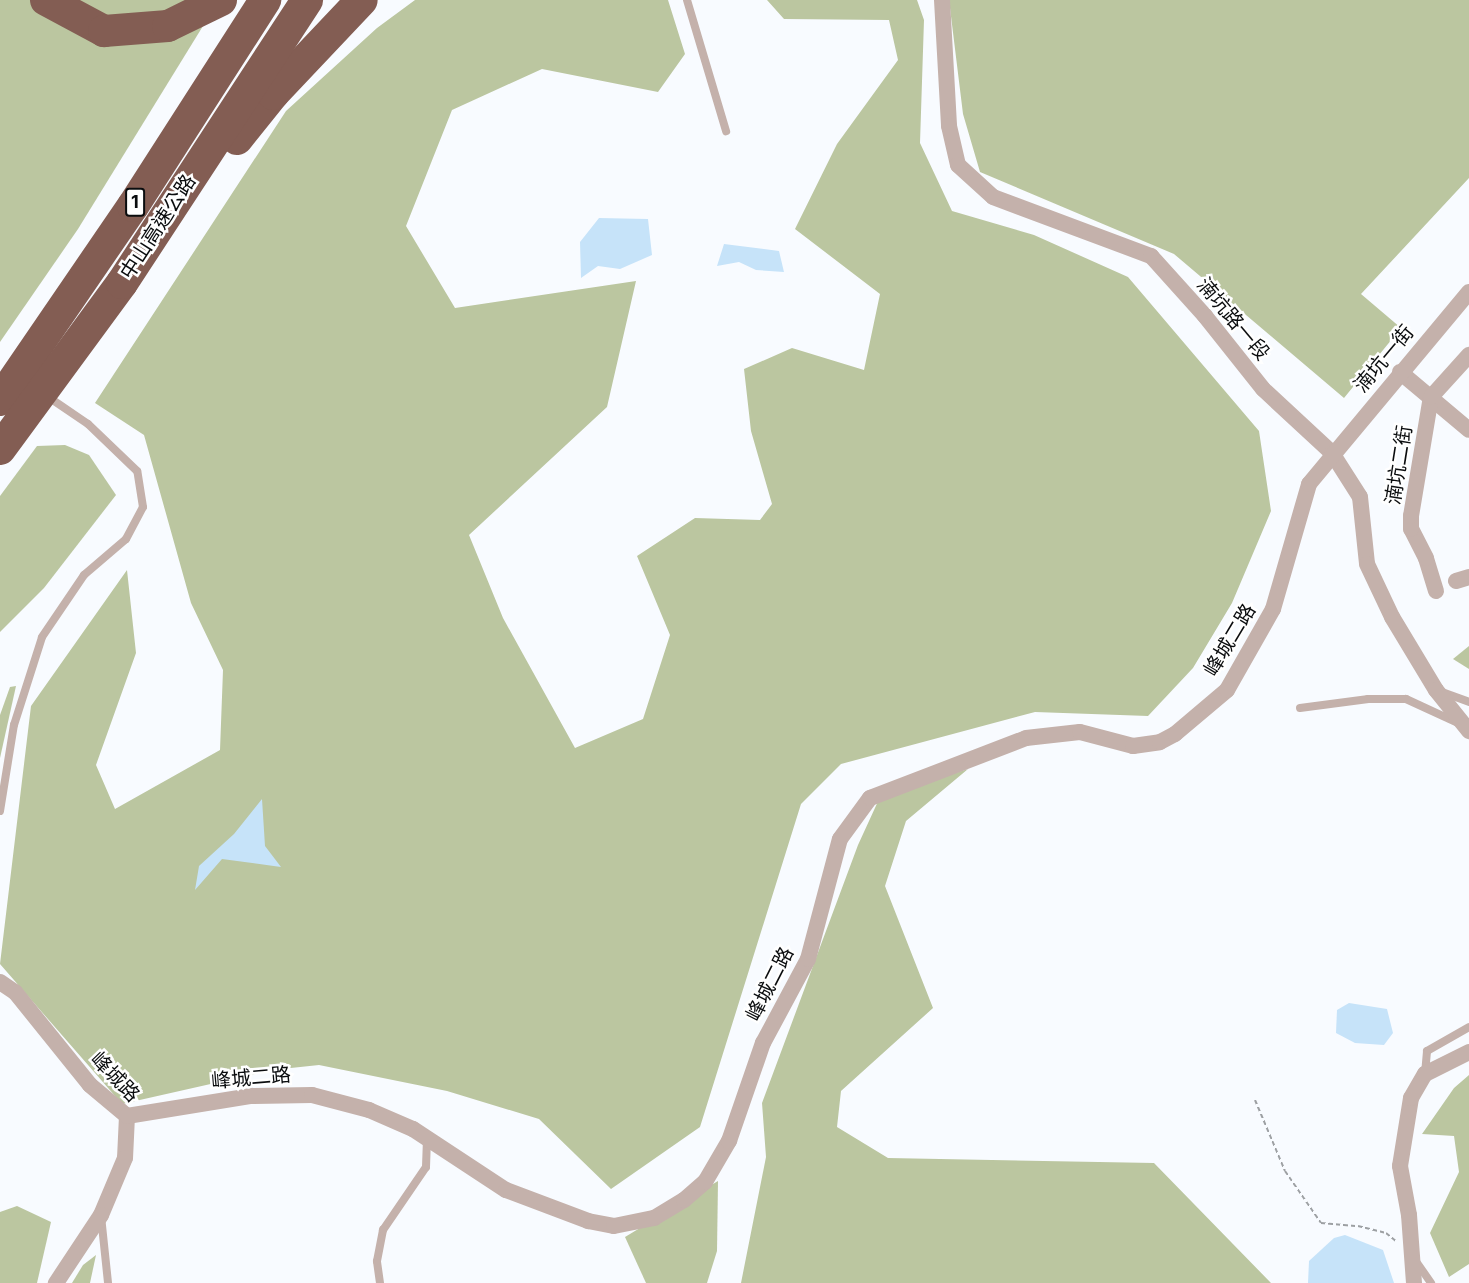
<!DOCTYPE html>
<html>
<head>
<meta charset="utf-8">
<style>
  body { margin:0 }
  #map { position:relative; width:1469px; height:1283px; overflow:hidden; background:#f8fbff; font-family:Inter,"Noto Sans TC",sans-serif }
  div>[style] { position:absolute }
  .forest>* { inset:0; background:#bbc6a0 }
  .water>* { inset:0; background:#c6e3f9 }
  .path>* { height:2px; margin-top:-1px; transform-origin:0; background:repeating-linear-gradient(90deg,#9da0a3 0 4.5px,transparent 0 7.5px) }
  .service>* { height:8px; margin:-4px; padding:0 4px; transform-origin:4px; border-radius:4px; background:#c4b1ab }
  .minor>* { height:16px; margin:-8px; padding:0 8px; transform-origin:8px; border-radius:8px; background:#c4b1ab }
  .motorway>* { height:32px; margin:-16px; padding:0 16px; transform-origin:16px; border-radius:16px; background:#835d53 }
  span { translate:-50% -50%; white-space:nowrap; text-align:center; line-height:1.15; -webkit-text-stroke:5px #fff; paint-order:stroke }
  .shield-label span { padding:2px 4px; background:#fff; border:2px solid; border-radius:4px; -webkit-text-stroke-width:0 }
  .shield-label { font-size:18px; color:#0a0c0e; font-weight:700 }
  .street-label { font-size:20px; color:#0a0c0e }
</style>
</head>
<body>
<div id="map">
  <div class="forest">
    <div style="clip-path:polygon(0 0,219px 0,78px 229px,0 342px)"></div>
    <div style="clip-path:polygon(415px 0,668px 0,685px 54px,658px 92px,542px 69px,452px 110px,406px 226px,455px 308px,636px 281px,607px 407px,469px 535px,503px 618px,575px 748px,643px 719px,670px 635px,637px 556px,695px 518px,760px 520px,772px 504px,751px 431px,744px 369px,792px 348px,864px 370px,880px 294px,795px 229px,837px 144px,898px 60px,889px 20px,784px 19px,767px 0,917px 0,924px 20px,920px 143px,952px 211px,1034px 235px,1128px 277px,1259px 431px,1271px 511px,1232px 603px,1193px 668px,1148px 716px,1035px 712px,841px 764px,801px 804px,700px 1127px,611px 1189px,539px 1119px,447px 1091px,319px 1065px,272px 1070px,122px 1104px,0 964px,31px 706px,127px 570px,136px 653px,96px 765px,115px 809px,220px 750px,223px 670px,191px 603px,144px 435px,95px 403px,286px 111px,377px 28px)"></div>
    <div style="clip-path:polygon(949px 0,1469px 0,1469px 178px,1361px 294px,1401px 328px,1344px 398px,1174px 254px,980px 172px,963px 114px)"></div>
    <div style="clip-path:polygon(65px 445px,89px 455px,116px 495px,44px 588px,0 632px,0 496px,37px 446px)"></div>
    <div style="clip-path:polygon(1469px 646px,1469px 669px,1453px 659px)"></div>
    <div style="clip-path:polygon(16px 686px,0 758px,0 715px,10px 687px)"></div>
    <div style="clip-path:polygon(968px 769px,906px 821px,885px 886px,933px 1008px,841px 1091px,837px 1127px,888px 1158px,1154px 1163px,1271px 1283px,741px 1283px,766px 1157px,762px 1103px,858px 845px,880px 797px)"></div>
    <div style="clip-path:polygon(1469px 1075px,1469px 1264px,1449px 1277px,1430px 1233px,1459px 1172px,1454px 1136px,1422px 1134px,1454px 1088px)"></div>
    <div style="clip-path:polygon(718px 1181px,717px 1251px,707px 1283px,646px 1283px,625px 1237px)"></div>
    <div style="clip-path:polygon(17px 1206px,51px 1222px,37px 1283px,0 1283px,0 1212px)"></div>
    <div style="clip-path:polygon(96px 1255px,90px 1283px,72px 1283px,83px 1265px)"></div>
  </div>
  <div class="water">
    <div style="clip-path:polygon(599px 218px,648px 219px,652px 255px,620px 269px,598px 266px,581px 278px,580px 242px)"></div>
    <div style="clip-path:polygon(724px 244px,779px 251px,784px 272px,756px 270px,739px 262px,717px 266px)"></div>
    <div style="clip-path:polygon(262px 799px,265px 846px,281px 867px,222px 859px,195px 890px,199px 866px,234px 834px)"></div>
    <div style="clip-path:polygon(1349px 1003px,1387px 1009px,1393px 1033px,1384px 1045px,1355px 1043px,1336px 1033px,1337px 1010px)"></div>
    <div style="clip-path:polygon(1345px 1235px,1383px 1250px,1394px 1283px,1308px 1283px,1309px 1261px,1334px 1238px)"></div>
  </div>
  <div class="path">
    <div style="left:1255px;top:1100px;width:77px;rotate:67.1deg"></div>
    <div style="left:1285px;top:1171px;width:63px;rotate:55.3deg"></div>
    <div style="left:1321px;top:1223px;width:37px;rotate:5deg"></div>
    <div style="left:1358px;top:1226px;width:29px;rotate:14deg"></div>
    <div style="left:1386px;top:1233px;width:13px;rotate:39deg"></div>
  </div>
  <div class="service">
    <div style="left:687px;top:0;width:137px;rotate:73.4deg"></div>
    <div style="left:1442px;top:692px;width:29px;rotate:20deg"></div>
    <div style="left:1300px;top:708px;width:69px;rotate:-7.5deg"></div>
    <div style="left:1368px;top:699px;width:38px"></div>
    <div style="left:1406px;top:699px;width:57px;rotate:24.8deg"></div>
    <div style="left:0;top:811px;width:87px;rotate:-80.8deg"></div>
    <div style="left:14px;top:725px;width:92px;rotate:-72.3deg"></div>
    <div style="left:42px;top:637px;width:75px;rotate:-55.9deg"></div>
    <div style="left:84px;top:575px;width:55px;rotate:-40.6deg"></div>
    <div style="left:126px;top:539px;width:36px;rotate:-62deg"></div>
    <div style="left:143px;top:507px;width:36px;rotate:-99deg"></div>
    <div style="left:137px;top:471px;width:68px;rotate:-136.2deg"></div>
    <div style="left:88px;top:424px;width:50px;rotate:-145.7deg"></div>
    <div style="left:1425px;top:1074px;width:23px;rotate:-85deg"></div>
    <div style="left:1427px;top:1051px;width:48px;rotate:-29.7deg"></div>
    <div style="left:101px;top:1216px;width:67px;rotate:84deg"></div>
    <div style="left:1415px;top:1260px;width:28px;rotate:55deg"></div>
    <div style="left:380px;top:1283px;width:22px;rotate:-98deg"></div>
    <div style="left:377px;top:1261px;width:32px;rotate:-79deg"></div>
    <div style="left:383px;top:1230px;width:76px;rotate:-55.7deg"></div>
    <div style="left:426px;top:1167px;width:28px;rotate:-88deg"></div>
  </div>
  <div class="minor">
    <div style="left:942px;top:0;width:126px;rotate:86.8deg"></div>
    <div style="left:949px;top:126px;width:40px;rotate:77deg"></div>
    <div style="left:958px;top:165px;width:47px;rotate:42.4deg"></div>
    <div style="left:993px;top:197px;width:169px;rotate:20.5deg"></div>
    <div style="left:1151px;top:256px;width:81px;rotate:48deg"></div>
    <div style="left:1205px;top:316px;width:93px;rotate:51.5deg"></div>
    <div style="left:1263px;top:389px;width:94px;rotate:42.8deg"></div>
    <div style="left:1332px;top:453px;width:52px;rotate:57.5deg"></div>
    <div style="left:1360px;top:497px;width:67px;rotate:84deg"></div>
    <div style="left:1367px;top:564px;width:59px;rotate:64.7deg"></div>
    <div style="left:1392px;top:617px;width:85px;rotate:58.9deg"></div>
    <div style="left:1436px;top:690px;width:53px;rotate:51.2deg"></div>
    <div style="left:1400px;top:372px;width:90px;rotate:40deg"></div>
    <div style="left:1456px;top:581px;width:14px;rotate:-17deg"></div>
    <div style="left:1436px;top:591px;width:34px;rotate:-107deg"></div>
    <div style="left:1426px;top:558px;width:33px;rotate:-117deg"></div>
    <div style="left:1411px;top:529px;width:13px;rotate:-90deg"></div>
    <div style="left:1411px;top:516px;width:121px;rotate:-80.5deg"></div>
    <div style="left:1431px;top:397px;width:57px;rotate:-47.9deg"></div>
    <div style="left:0;top:982px;width:18px;rotate:34deg"></div>
    <div style="left:15px;top:992px;width:119px;rotate:51.1deg"></div>
    <div style="left:90px;top:1085px;width:48px;rotate:40deg"></div>
    <div style="left:127px;top:1116px;width:42px;rotate:92.7deg"></div>
    <div style="left:125px;top:1158px;width:62px;rotate:112.8deg"></div>
    <div style="left:101px;top:1215px;width:82px;rotate:123.5deg"></div>
    <div style="left:127px;top:1116px;width:126px;rotate:-9.2deg"></div>
    <div style="left:251px;top:1096px;width:61px;rotate:-0.9deg"></div>
    <div style="left:312px;top:1095px;width:59px;rotate:14.7deg"></div>
    <div style="left:369px;top:1110px;width:48px;rotate:23.4deg"></div>
    <div style="left:413px;top:1129px;width:111px;rotate:33.3deg"></div>
    <div style="left:506px;top:1190px;width:88px;rotate:20.7deg"></div>
    <div style="left:588px;top:1221px;width:26px;rotate:11deg"></div>
    <div style="left:614px;top:1226px;width:41px;rotate:-11.3deg"></div>
    <div style="left:654px;top:1218px;width:35px;rotate:-31deg"></div>
    <div style="left:684px;top:1200px;width:28px;rotate:-41deg"></div>
    <div style="left:705px;top:1182px;width:48px;rotate:-59.7deg"></div>
    <div style="left:729px;top:1141px;width:104px;rotate:-70.9deg"></div>
    <div style="left:763px;top:1043px;width:95px;rotate:-61.8deg"></div>
    <div style="left:808px;top:959px;width:124px;rotate:-75.1deg"></div>
    <div style="left:840px;top:839px;width:51px;rotate:-53.8deg"></div>
    <div style="left:870px;top:798px;width:167px;rotate:-21deg"></div>
    <div style="left:1026px;top:738px;width:54px;rotate:-6.3deg"></div>
    <div style="left:1080px;top:732px;width:55px;rotate:14.8deg"></div>
    <div style="left:1133px;top:746px;width:27px;rotate:-8deg"></div>
    <div style="left:1160px;top:742px;width:17px;rotate:-28deg"></div>
    <div style="left:1175px;top:734px;width:68px;rotate:-40.2deg"></div>
    <div style="left:1227px;top:690px;width:93px;rotate:-60.4deg"></div>
    <div style="left:1273px;top:609px;width:130px;rotate:-73.9deg"></div>
    <div style="left:1309px;top:484px;width:250px;rotate:-50.2deg"></div>
    <div style="left:1414px;top:1283px;width:68px;rotate:-94.2deg"></div>
    <div style="left:1409px;top:1215px;width:50px;rotate:-100.4deg"></div>
    <div style="left:1400px;top:1166px;width:69px;rotate:-80.8deg"></div>
    <div style="left:1411px;top:1098px;width:28px;rotate:-60deg"></div>
    <div style="left:1425px;top:1074px;width:49px;rotate:-26.6deg"></div>
  </div>
  <div class="motorway">
    <div style="left:46px;top:0;width:66px;rotate:28.1deg"></div>
    <div style="left:104px;top:31px;width:64px;rotate:-4.5deg"></div>
    <div style="left:168px;top:26px;width:59px;rotate:-26.1deg"></div>
    <div style="left:237px;top:139px;width:58px;rotate:-51.3deg"></div>
    <div style="left:273px;top:94px;width:129px;rotate:-46.6deg"></div>
    <div style="left:0;top:400px;width:235px;rotate:-55.6deg"></div>
    <div style="left:133px;top:206px;width:245px;rotate:-57.3deg"></div>
    <div style="left:0;top:449px;width:206px;rotate:-53.7deg"></div>
    <div style="left:122px;top:283px;width:338px;rotate:-56.8deg"></div>
  </div>
  <div class="shield-label">
    <span style="left:135px;top:202px">1</span>
  </div>
  <div class="street-label">
    <span style="left:158px;top:227px;rotate:-57deg">中山高速公路</span>
    <span style="left:1233px;top:319px;rotate:50deg">湳坑路一段</span>
    <span style="left:1384px;top:359px;rotate:-50deg">湳坑一街</span>
    <span style="left:1399px;top:465px;rotate:-81deg">湳坑二街</span>
    <span style="left:1230px;top:640px;rotate:-59deg">峰城二路</span>
    <span style="left:770px;top:984px;rotate:-63deg">峰城二路</span>
    <span style="left:115px;top:1077px;rotate:46deg">峰城路</span>
    <span style="left:251px;top:1078px;rotate:-5deg">峰城二路</span>
  </div>
</div>
</body>
</html>
